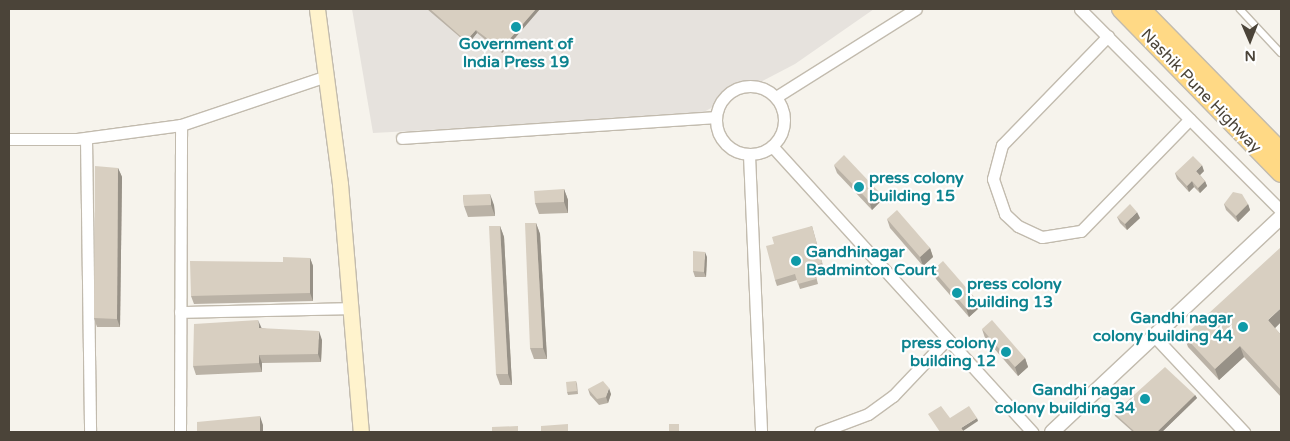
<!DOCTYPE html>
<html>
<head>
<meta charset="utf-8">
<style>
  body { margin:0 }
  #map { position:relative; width:1290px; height:441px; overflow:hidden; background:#f6f3ec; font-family:"Varela Round",sans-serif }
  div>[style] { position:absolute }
  .industrial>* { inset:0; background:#e6e2dd }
  .roads { filter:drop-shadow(1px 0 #c2bbae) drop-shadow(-1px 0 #c2bbae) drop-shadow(0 1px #c2bbae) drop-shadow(0 -1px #c2bbae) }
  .service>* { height:5.5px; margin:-2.75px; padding:0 2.75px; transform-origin:2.75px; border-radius:2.75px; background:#fff }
  .minor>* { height:11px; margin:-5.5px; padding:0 5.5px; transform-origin:5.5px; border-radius:5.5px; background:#fff }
  .minor>.ring { margin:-5.5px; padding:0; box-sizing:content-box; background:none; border:11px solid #fff; border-radius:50% }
  .tertiary>* { height:14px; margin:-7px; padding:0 7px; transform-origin:7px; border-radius:7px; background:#fff }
  .secondary>* { height:15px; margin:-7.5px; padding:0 7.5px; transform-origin:7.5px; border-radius:7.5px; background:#fff3cd }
  .trunk>* { height:18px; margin:-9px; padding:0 9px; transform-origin:9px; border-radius:9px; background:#ffd985 }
  .wall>* { inset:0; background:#bab2a6 }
  .shaded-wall>* { inset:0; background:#979187 }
  .building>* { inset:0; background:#d8cfc1 }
  .dots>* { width:14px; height:14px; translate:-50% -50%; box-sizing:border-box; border:2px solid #fff; border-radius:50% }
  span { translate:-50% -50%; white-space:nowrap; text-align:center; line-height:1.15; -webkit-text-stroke:4.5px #fff; paint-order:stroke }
  .culture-label { font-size:16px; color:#0d838f; font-weight:700 }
  .left { translate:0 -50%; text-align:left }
  .right { translate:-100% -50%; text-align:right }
  .street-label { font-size:16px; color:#4b4439 }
  .frame { position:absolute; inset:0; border:10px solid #4b4439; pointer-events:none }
  .north { position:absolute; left:1225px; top:15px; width:50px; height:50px; -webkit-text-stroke:4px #fff; paint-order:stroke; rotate:179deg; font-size:14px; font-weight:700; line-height:20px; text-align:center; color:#4b4439 }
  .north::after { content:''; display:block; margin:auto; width:18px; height:22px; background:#4b4439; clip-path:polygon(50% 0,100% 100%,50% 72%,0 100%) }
</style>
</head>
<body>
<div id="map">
  <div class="industrial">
    <div style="clip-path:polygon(352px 9px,874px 9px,795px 64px,696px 116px,373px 133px)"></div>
  </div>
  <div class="roads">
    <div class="service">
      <div style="left:1240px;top:9px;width:60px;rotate:47deg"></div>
    </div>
    <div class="minor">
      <div style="left:1080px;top:9px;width:285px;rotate:45.1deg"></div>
      <div style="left:1108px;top:36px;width:152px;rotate:134.2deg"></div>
      <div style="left:1002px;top:145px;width:35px;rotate:105deg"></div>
      <div style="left:993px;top:179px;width:37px;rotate:71deg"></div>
      <div style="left:1005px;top:214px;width:18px;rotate:43deg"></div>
      <div style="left:1018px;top:226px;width:26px;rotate:25deg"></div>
      <div style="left:1042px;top:237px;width:39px;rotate:-9deg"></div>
      <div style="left:1081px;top:231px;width:156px;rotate:-45.8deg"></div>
      <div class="ring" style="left:716px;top:86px;width:57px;height:57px"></div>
      <div style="left:776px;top:97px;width:165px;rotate:-32.2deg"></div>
      <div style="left:86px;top:138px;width:294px;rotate:89.2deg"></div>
      <div style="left:402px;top:138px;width:314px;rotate:-3.8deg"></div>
      <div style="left:9px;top:139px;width:68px"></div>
      <div style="left:77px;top:139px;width:105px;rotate:-7.7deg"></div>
      <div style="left:772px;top:146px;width:387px;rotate:47.7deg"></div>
      <div style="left:749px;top:155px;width:277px;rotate:87.5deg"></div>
      <div style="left:180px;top:312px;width:170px;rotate:-1.3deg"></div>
      <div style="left:1154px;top:336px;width:132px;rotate:46.8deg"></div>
      <div style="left:180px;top:432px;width:307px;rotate:-89.8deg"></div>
      <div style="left:181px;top:125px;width:154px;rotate:-18.6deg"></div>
      <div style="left:820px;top:432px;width:51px;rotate:-20.6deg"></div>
      <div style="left:868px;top:414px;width:31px;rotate:-36deg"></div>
      <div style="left:893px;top:396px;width:79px;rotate:-46.5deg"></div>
    </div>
    <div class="tertiary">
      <div style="left:1052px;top:432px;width:314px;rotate:-43.2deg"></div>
    </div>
    <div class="secondary">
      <div style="left:317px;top:9px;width:177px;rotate:82.5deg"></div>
      <div style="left:340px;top:184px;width:249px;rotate:85.2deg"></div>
    </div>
    <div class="trunk">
      <div style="left:1121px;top:9px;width:229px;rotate:45.7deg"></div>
      <div style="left:1141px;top:9px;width:200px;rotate:45.6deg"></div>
    </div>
  </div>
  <div class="wall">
    <div style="clip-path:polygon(427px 9px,540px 9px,502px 53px,477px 33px,468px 44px)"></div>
    <div style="clip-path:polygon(834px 165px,882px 200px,872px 210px,837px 173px)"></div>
    <div style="clip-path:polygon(118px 168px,122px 177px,120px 327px,97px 327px,94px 318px)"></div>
    <div style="clip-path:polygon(1204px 171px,1200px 175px,1205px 181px,1207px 186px,1200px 193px,1194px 187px,1189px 192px,1177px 179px,1175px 173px)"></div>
    <div style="clip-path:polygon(564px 189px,568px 200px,568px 213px,539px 214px,535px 203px)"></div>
    <div style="clip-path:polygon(463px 195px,494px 205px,495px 216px,468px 217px,464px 206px)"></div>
    <div style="clip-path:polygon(1224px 204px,1248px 204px,1250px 210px,1238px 222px,1226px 210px)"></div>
    <div style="clip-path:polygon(1117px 217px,1140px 218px,1127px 230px,1120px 223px)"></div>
    <div style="clip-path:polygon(887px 219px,930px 248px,933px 257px,923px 266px,890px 228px)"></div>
    <div style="clip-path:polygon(536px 223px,540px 234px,547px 359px,534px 359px,530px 348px)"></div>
    <div style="clip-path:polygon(500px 226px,504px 237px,512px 385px,500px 385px,496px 374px)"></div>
    <div style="clip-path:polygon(812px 226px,824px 269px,815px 272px,818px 284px,800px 289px,797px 280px,777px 286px,775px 280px,774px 244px)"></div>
    <div style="clip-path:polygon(707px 257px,706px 277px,695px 277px,693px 271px)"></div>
    <div style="clip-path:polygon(310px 258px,313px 266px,313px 301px,194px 304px,191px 296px,283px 262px)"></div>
    <div style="clip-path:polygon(933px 270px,979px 308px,969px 317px,936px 279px)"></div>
    <div style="clip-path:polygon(1281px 322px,1275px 328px,1281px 335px,1281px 397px,1244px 357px,1219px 380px,1188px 347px,1184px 336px)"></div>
    <div style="clip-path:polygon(262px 328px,322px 340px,321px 362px,262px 363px,262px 372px,196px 375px,193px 366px)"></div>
    <div style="clip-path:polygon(982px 329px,1025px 358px,1028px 367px,1018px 376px,985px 338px)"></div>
    <div style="clip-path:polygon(576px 381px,577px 384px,578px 394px,568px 395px,567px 392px)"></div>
    <div style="clip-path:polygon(588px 389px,611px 394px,608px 403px,599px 405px,590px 395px)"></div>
    <div style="clip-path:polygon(1195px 395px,1197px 398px,1162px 432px,1133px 432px,1115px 416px,1114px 413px)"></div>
  </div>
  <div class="shaded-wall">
    <div style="clip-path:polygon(9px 9px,10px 9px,9px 25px)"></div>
    <div style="clip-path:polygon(536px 9px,540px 9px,502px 53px,501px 49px)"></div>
    <div style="clip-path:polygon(476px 30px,477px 33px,468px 44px,466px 41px)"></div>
    <div style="clip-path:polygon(1202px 165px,1204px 171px,1198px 177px,1196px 171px)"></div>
    <div style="clip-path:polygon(118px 168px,122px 177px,120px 327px,117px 319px)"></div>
    <div style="clip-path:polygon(1192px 181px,1194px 187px,1189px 192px,1187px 186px)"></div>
    <div style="clip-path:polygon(1205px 181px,1207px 186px,1200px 193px,1198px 188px)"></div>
    <div style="clip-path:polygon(564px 189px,568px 200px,568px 213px,564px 202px)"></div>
    <div style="clip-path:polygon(879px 192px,882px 200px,872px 210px,869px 201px)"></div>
    <div style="clip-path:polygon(490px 194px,494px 205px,495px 216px,491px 205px)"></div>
    <div style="clip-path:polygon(1248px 204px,1250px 210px,1238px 222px,1236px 216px)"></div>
    <div style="clip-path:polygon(1137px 212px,1140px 218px,1127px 230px,1125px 224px)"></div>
    <div style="clip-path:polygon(536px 223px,540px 234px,547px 359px,543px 348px)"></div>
    <div style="clip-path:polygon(500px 226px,504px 237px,512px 385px,508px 374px)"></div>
    <div style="clip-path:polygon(930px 248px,933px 257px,923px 266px,920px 257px)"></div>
    <div style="clip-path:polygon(705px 252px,707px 257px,706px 277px,704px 272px)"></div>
    <div style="clip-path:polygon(310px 258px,313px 266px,313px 301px,310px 293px)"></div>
    <div style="clip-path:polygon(976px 299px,979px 308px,969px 317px,966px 308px)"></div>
    <div style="clip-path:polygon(1281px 308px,1281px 322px,1272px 331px,1268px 320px)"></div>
    <div style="clip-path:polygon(258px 320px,262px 329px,259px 328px)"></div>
    <div style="clip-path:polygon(319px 331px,322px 340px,321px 362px,318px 354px)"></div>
    <div style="clip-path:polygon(1240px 346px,1244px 357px,1219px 380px,1215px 369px)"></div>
    <div style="clip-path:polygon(259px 355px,262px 363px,262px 372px,259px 363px)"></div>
    <div style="clip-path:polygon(1025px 358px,1028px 367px,1018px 376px,1015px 367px)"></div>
    <div style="clip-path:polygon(609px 388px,611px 394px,608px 403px,606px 397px)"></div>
    <div style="clip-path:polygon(1195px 395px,1197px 398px,1162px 432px,1157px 432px)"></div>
    <div style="clip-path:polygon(260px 416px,263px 425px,263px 432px,260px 432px)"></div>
    <div style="clip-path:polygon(977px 418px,978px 421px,963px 431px,961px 428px)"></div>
  </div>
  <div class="building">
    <div style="clip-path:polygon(430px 9px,536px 9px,501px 49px,476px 30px,466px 41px)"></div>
    <div style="clip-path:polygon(844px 155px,879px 192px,869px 201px,834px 165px)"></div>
    <div style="clip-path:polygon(1193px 156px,1202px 165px,1196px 171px,1205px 181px,1198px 188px,1192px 181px,1187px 186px,1175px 173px)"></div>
    <div style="clip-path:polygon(95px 166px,118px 168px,117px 319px,94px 318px)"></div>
    <div style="clip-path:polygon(564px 189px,564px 202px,535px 203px,534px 191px)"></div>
    <div style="clip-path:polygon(1233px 192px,1242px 194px,1248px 204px,1236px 216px,1224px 204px)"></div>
    <div style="clip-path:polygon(490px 194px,491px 205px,464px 206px,463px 195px)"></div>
    <div style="clip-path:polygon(1130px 204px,1137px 212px,1125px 224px,1117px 217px)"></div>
    <div style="clip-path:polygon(897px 210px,930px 248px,920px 257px,887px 219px)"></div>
    <div style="clip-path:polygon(525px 223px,536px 223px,543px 348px,530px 348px)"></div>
    <div style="clip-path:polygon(489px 226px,500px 226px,508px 374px,496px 374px)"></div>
    <div style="clip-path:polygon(812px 226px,822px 263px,813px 266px,816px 279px,798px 284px,795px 274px,775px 280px,766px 246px,774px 244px,772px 237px)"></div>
    <div style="clip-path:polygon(1281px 247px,1281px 308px,1268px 320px,1281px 335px,1281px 390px,1240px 346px,1215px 369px,1184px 336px)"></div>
    <div style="clip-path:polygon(693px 251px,705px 252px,704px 272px,693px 271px)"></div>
    <div style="clip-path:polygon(283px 257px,310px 258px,310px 293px,191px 296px,190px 261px,283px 262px)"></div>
    <div style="clip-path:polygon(943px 261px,976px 299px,966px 308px,933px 270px)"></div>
    <div style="clip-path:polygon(258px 320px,259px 328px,319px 331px,318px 354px,259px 355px,259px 363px,193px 366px,194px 324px)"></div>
    <div style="clip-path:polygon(992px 320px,1025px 358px,1015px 367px,982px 329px)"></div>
    <div style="clip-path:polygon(1165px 367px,1195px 395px,1157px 432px,1135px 432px,1114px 413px)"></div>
    <div style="clip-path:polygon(576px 381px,577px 391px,567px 392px,566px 382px)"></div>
    <div style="clip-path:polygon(603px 381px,609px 388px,606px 397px,597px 399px,588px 389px)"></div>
    <div style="clip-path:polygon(941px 406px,950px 418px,969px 406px,977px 418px,961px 428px,964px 432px,940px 432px,928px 414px)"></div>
    <div style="clip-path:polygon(260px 416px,260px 432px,197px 432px,197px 422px)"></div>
    <div style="clip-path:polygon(568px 424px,568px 432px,541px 432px,541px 426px)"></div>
    <div style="clip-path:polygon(669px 424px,679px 424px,679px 432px,669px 432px)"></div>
    <div style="clip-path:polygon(518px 426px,518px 432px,492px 432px,492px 427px)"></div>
  </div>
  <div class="dots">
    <div style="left:516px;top:27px;background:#0f9aa8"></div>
    <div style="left:859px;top:187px;background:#0f9aa8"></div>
    <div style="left:796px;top:261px;background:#0f9aa8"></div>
    <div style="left:957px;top:293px;background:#0f9aa8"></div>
    <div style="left:1243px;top:327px;background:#0f9aa8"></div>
    <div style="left:1006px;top:352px;background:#0f9aa8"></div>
    <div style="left:1145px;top:399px;background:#0f9aa8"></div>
  </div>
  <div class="culture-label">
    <span style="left:516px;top:53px">Government of<br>India Press 19</span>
    <span class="left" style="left:869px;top:187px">press colony<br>building 15</span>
    <span class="left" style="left:806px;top:261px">Gandhinagar<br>Badminton Court</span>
    <span class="left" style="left:967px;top:293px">press colony<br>building 13</span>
    <span class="right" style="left:1233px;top:327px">Gandhi nagar<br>colony building 44</span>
    <span class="right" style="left:996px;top:352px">press colony<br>building 12</span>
    <span class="right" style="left:1135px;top:399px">Gandhi nagar<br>colony building 34</span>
  </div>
  <div class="street-label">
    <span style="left:1201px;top:91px;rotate:46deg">Nashik Pune Highway</span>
  </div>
  <div class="frame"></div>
  <div class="north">N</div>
</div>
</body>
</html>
